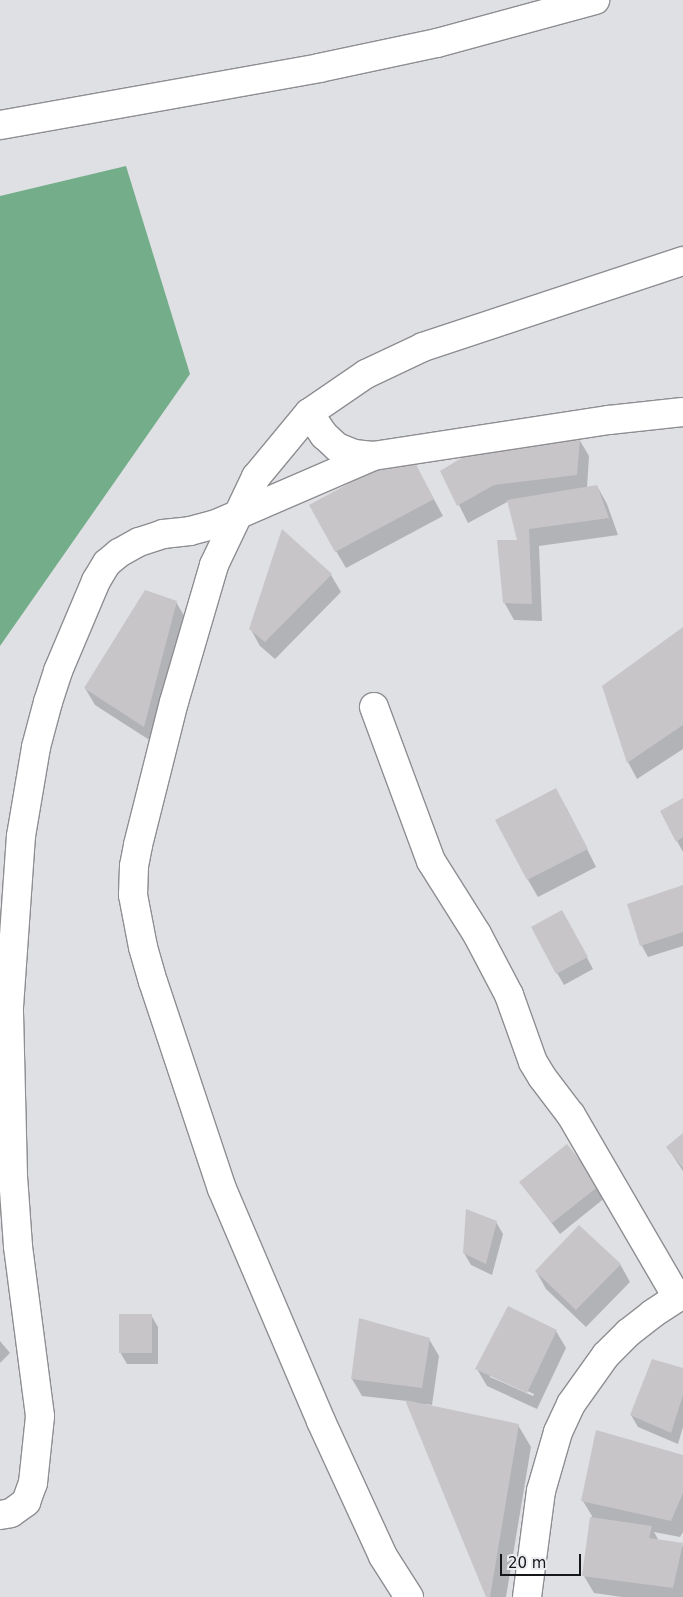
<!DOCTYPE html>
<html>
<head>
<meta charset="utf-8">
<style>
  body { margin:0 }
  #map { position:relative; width:683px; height:1597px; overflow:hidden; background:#dfe0e4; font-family:"DejaVu Sans",sans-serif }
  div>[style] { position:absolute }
  .forest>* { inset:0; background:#74ad89 }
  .shadow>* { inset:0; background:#0003 }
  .building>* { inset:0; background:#c8c5c8 }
  .roads { filter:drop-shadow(1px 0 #8e8e92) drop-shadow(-1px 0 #8e8e92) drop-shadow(0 1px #8e8e92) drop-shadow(0 -1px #8e8e92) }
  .minor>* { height:28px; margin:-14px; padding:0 14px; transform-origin:14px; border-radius:14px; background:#fff }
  span { translate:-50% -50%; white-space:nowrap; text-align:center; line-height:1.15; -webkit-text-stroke:4px #ecedf1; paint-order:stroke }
  .scale { position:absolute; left:500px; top:1554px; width:81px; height:22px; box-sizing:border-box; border:2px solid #161718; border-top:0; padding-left:6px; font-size:15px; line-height:18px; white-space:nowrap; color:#161718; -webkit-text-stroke:4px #ecedf1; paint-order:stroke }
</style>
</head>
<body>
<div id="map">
  <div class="forest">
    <div style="clip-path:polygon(126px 166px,190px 374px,0 646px,0 196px)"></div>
  </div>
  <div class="shadow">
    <div style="clip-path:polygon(579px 439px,589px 456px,587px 488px,597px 486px,607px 504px,618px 535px,539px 546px,542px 621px,514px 620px,504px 602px,519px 541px,509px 501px,468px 523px,442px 471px)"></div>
    <div style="clip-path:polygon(418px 470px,443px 516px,346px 568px,336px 551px)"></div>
    <div style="clip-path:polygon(282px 531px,331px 575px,341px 592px,275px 659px,260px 646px,250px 628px)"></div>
    <div style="clip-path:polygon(176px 602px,186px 619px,154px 743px,95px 705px,85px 688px)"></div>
    <div style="clip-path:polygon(683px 629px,683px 749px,637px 779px,628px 762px)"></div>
    <div style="clip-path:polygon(683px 800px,683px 852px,677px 841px)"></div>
    <div style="clip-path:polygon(566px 807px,596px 867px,538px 897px,528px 880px)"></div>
    <div style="clip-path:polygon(683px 887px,683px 946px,648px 957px,642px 946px,628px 905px)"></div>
    <div style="clip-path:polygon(569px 924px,593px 969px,564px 985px,557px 973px)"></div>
    <div style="clip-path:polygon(683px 1134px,683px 1171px,667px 1147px)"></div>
    <div style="clip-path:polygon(567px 1146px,606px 1197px,560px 1234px,521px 1183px)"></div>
    <div style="clip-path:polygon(496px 1222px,503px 1234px,492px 1275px,471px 1265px,464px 1253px)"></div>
    <div style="clip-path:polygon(620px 1264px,630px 1282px,586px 1327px,546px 1289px,536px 1271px)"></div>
    <div style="clip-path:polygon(151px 1315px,158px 1327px,158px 1364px,127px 1364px,120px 1352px)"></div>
    <div style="clip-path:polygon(evenodd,556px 1331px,566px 1348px,537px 1409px,487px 1386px,477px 1369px,556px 1331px,490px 1374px,534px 1394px,533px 1396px,490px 1377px,490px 1374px)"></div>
    <div style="clip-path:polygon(429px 1339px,439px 1356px,432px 1405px,426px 1404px,425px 1406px,518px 1425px,531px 1447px,506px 1597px,487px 1597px,407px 1401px,362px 1396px,352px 1379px)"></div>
    <div style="clip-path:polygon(0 1341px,10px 1353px,0 1363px)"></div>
    <div style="clip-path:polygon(683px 1369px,683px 1427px,678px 1444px,638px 1427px,631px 1415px)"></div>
    <div style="clip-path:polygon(683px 1457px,683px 1532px,680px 1537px,654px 1532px,659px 1541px,683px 1546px,683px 1597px,622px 1597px,594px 1593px,584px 1576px,592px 1516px,583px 1501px)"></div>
  </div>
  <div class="building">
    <div style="clip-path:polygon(580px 438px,577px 475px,494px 485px,457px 506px,440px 471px,483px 445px)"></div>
    <div style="clip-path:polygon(409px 451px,434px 499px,335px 552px,309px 505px)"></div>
    <div style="clip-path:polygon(597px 485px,609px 518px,529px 529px,532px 604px,503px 603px,497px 540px,517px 540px,507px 500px)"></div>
    <div style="clip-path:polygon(282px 529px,332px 574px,265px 642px,249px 629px)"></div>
    <div style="clip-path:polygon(145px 590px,177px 601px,144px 727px,84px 688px)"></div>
    <div style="clip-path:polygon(683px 627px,683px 725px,627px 763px,602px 686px)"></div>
    <div style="clip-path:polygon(556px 788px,588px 849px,527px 880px,495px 820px)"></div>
    <div style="clip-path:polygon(683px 798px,683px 837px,676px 842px,660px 811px)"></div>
    <div style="clip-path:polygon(683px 885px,683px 932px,640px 946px,627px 904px)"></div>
    <div style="clip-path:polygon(562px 910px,588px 957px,556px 974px,531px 927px)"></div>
    <div style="clip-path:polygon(683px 1133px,683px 1168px,666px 1147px)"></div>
    <div style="clip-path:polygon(567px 1144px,600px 1185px,552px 1223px,519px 1182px)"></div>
    <div style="clip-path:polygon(466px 1209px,497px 1221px,486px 1264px,463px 1253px)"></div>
    <div style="clip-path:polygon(579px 1225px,621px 1264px,576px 1310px,535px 1271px)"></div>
    <div style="clip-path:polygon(508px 1306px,557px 1330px,527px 1393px,475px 1369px)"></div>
    <div style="clip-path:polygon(119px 1314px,152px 1314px,152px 1353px,119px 1353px)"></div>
    <div style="clip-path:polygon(359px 1318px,430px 1338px,422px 1388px,351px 1379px)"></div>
    <div style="clip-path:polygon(652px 1359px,683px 1368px,683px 1395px,671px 1433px,630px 1415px)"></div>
    <div style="clip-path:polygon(405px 1400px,519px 1424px,490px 1597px,486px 1597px)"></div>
    <div style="clip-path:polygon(596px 1430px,683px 1455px,683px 1493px,671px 1521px,581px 1501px)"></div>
    <div style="clip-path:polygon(590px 1517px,652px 1526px,649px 1538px,683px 1543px,673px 1588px,582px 1576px)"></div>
  </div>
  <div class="roads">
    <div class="minor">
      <div style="left:0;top:125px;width:324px;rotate:-10.1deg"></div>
      <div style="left:319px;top:68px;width:121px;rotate:-12deg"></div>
      <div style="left:437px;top:43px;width:164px;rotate:-15.2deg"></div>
      <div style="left:309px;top:413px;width:27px;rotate:56deg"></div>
      <div style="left:324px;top:435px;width:18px;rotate:43deg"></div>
      <div style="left:337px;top:447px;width:18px;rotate:22deg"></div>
      <div style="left:354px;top:454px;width:19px;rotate:6deg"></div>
      <div style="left:374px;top:707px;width:164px;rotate:69.7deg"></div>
      <div style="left:431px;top:861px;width:86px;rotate:57.8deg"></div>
      <div style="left:477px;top:934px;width:69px;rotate:62.3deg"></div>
      <div style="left:509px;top:995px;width:71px;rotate:70.3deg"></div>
      <div style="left:533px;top:1062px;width:17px;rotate:59deg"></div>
      <div style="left:542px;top:1077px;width:48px;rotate:52.7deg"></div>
      <div style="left:571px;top:1115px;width:211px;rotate:59.8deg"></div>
      <div style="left:0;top:1515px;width:11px;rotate:-10deg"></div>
      <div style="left:11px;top:1513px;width:19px;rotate:-36deg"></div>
      <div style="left:26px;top:1502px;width:20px;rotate:-70deg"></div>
      <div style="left:33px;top:1483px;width:67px;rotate:-84deg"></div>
      <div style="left:40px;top:1416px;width:171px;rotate:-97.4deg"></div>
      <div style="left:18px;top:1246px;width:70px;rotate:-94.1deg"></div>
      <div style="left:13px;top:1176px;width:169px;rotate:-91.4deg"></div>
      <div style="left:9px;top:1007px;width:171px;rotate:-86deg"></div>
      <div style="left:21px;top:836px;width:90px;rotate:-80.4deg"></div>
      <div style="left:36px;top:747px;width:47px;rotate:-75.1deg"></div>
      <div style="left:48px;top:702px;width:33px;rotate:-72deg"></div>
      <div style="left:58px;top:671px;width:98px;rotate:-67.1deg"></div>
      <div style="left:96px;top:581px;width:21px;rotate:-59deg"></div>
      <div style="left:107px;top:563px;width:16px;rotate:-40deg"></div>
      <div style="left:119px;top:553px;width:23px;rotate:-29deg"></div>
      <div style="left:139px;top:542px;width:25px;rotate:-18deg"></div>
      <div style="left:163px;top:534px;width:27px;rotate:-6deg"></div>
      <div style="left:190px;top:531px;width:27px;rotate:-15deg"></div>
      <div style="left:216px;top:524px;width:171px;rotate:-23.4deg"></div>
      <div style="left:373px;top:456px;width:239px;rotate:-8.7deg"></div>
      <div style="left:609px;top:420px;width:74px;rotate:-6.2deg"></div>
      <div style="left:409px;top:1597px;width:49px;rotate:-122.4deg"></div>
      <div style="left:383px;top:1556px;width:149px;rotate:-114.7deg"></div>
      <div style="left:321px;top:1421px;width:252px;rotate:-113.1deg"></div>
      <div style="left:222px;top:1189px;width:218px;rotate:-108.4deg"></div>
      <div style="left:153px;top:982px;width:36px;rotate:-106deg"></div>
      <div style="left:143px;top:947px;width:53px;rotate:-100.9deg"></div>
      <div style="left:133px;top:895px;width:29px;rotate:-88deg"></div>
      <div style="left:134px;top:866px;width:21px;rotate:-79deg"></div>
      <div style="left:138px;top:845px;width:147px;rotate:-75.9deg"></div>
      <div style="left:174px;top:702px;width:143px;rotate:-73.7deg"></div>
      <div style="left:214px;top:565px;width:98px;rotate:-64.5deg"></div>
      <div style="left:256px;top:477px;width:83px;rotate:-50.4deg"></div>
      <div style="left:309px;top:413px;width:69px;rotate:-34.4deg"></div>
      <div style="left:366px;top:374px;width:63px;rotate:-25.3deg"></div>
      <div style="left:423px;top:347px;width:274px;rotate:-18.3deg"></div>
      <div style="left:527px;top:1597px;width:107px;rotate:-82.5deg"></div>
      <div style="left:541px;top:1491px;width:61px;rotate:-73.9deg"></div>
      <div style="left:558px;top:1432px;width:31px;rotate:-65deg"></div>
      <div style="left:571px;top:1404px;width:60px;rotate:-54.5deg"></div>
      <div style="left:606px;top:1355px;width:31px;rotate:-45deg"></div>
      <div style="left:628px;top:1333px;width:31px;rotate:-38deg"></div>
      <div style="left:652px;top:1314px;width:37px;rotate:-33deg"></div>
    </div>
  </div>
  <div class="scale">20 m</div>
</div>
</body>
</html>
